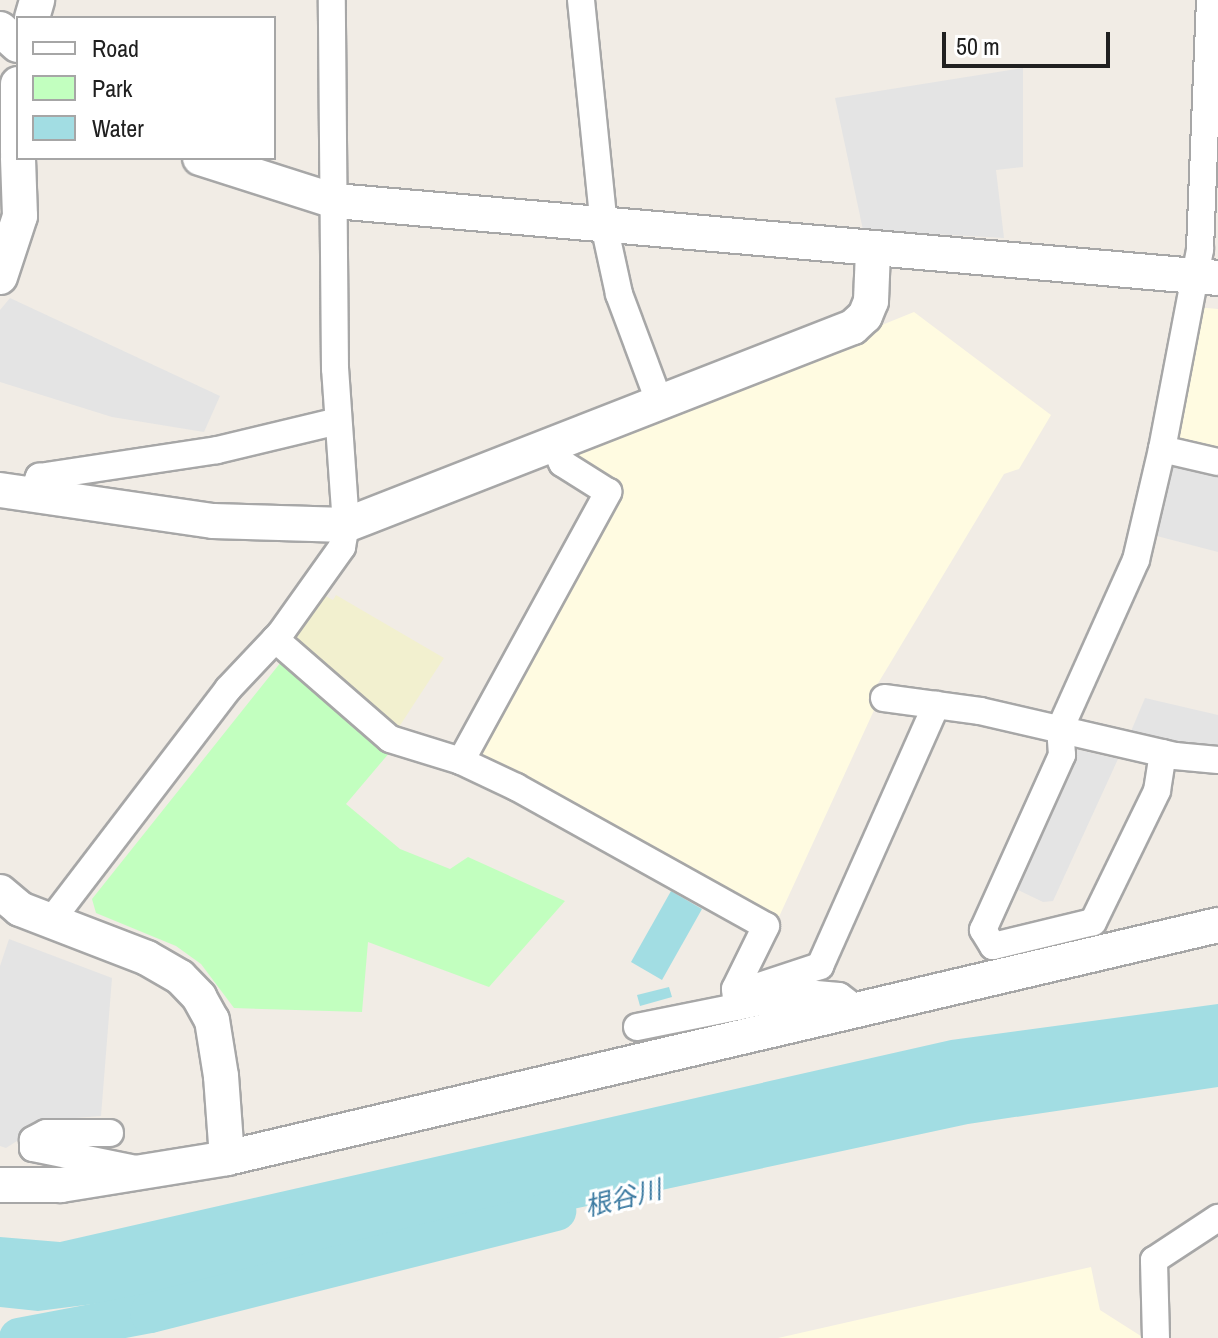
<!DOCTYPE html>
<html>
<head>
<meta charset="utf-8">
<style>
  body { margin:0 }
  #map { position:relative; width:1218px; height:1338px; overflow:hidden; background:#f1ece5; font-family:"Archivo Narrow","Noto Sans JP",sans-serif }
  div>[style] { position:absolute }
  .education>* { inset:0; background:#fffbe1 }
  .farmland>* { inset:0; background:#f2f0cf }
  .park>* { inset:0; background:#c2ffbf }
  .parking>* { inset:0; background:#e4e4e4 }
  .water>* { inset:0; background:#a2dde3 }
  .river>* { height:40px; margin:-20px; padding:0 20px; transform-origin:20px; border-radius:20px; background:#a2dde3 }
  .roads { filter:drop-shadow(2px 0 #a7a7a7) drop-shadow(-2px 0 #a7a7a7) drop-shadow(0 2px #a7a7a7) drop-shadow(0 -2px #a7a7a7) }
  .minor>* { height:26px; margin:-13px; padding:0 13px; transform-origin:13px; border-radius:13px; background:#fff }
  .tertiary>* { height:34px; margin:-17px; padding:0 17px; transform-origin:17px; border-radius:17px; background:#fff }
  span { translate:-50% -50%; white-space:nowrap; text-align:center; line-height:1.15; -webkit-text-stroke:6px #fff; paint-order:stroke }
  .water-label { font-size:26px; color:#3b7aa1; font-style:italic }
  .legend { position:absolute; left:16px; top:16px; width:260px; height:144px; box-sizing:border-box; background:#fff; border:2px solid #a6a6a6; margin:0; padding:10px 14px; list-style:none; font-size:24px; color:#202020 }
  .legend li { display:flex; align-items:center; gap:16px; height:40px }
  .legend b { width:40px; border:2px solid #a6a6a6 }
  .scale { position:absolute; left:942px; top:32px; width:168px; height:36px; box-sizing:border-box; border:4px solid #202020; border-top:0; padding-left:10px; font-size:24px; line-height:28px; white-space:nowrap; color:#202020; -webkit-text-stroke:6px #fff; paint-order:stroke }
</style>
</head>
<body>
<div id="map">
  <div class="education">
    <div style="clip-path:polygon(1196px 307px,1218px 309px,1218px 453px,1177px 443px,1172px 435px)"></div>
    <div style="clip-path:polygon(914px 312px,1051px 415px,1019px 469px,1004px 474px,868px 700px,876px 706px,778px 919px,479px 759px,477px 751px,621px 489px,574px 461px,573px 450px)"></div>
    <div style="clip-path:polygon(1091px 1267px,1100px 1310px,1144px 1338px,778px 1338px)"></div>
  </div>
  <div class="farmland">
    <div style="clip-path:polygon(322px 594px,333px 600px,336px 595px,444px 658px,395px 733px,289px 639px)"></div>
  </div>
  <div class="park">
    <div style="clip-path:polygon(281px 662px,390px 752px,346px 804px,400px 849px,450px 869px,468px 857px,565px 901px,489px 987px,368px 942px,362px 1012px,234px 1008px,201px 964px,176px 946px,96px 913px,92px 899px)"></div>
  </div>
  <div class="parking">
    <div style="clip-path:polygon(1023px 68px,1023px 167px,996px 170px,1004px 238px,863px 230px,835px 98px)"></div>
    <div style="clip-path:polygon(10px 298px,220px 396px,204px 432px,112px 417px,0 382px,0 310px)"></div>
    <div style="clip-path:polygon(1168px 461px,1218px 473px,1218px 552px,1153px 535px)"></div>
    <div style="clip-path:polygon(1145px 698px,1218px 715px,1218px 752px,1129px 736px)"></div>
    <div style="clip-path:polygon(1070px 748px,1118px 759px,1053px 901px,1043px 902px,1012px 887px,1068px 774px)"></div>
    <div style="clip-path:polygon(9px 939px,112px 978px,101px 1116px,50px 1120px,6px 1148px,0 1146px,0 966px)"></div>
  </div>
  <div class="water">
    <div style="clip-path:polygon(671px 891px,702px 909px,662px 980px,631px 962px)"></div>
    <div style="clip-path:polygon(669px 987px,672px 997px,640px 1006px,637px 995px)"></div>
    <div style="clip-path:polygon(1218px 1004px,1218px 1087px,968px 1124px,188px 1292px,38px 1311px,0 1307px,0 1237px,60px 1242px,951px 1040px)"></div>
  </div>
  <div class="river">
    <div style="left:19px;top:1338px;width:133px;rotate:-10.8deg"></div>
    <div style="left:150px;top:1313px;width:419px;rotate:-14.1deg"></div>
  </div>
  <div class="roads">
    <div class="minor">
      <div style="left:581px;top:0;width:226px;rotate:84.2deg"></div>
      <div style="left:604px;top:225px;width:71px;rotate:77.7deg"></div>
      <div style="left:619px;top:294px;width:114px;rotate:69.5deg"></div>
      <div style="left:1162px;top:449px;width:57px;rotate:13.1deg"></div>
      <div style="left:31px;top:497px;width:22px;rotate:-68deg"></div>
      <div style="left:39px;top:477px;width:180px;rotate:-8.6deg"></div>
      <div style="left:217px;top:450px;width:124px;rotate:-13.5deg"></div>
      <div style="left:275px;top:639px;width:152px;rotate:41deg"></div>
      <div style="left:390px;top:739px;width:74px;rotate:17.2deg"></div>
      <div style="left:461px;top:761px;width:61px;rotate:25.3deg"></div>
      <div style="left:516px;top:787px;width:286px;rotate:29.1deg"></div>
      <div style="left:766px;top:926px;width:70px;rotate:116.2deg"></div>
      <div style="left:735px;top:989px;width:18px;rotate:84deg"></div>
      <div style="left:884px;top:698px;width:97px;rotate:7.7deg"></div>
      <div style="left:980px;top:711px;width:200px;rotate:13deg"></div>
      <div style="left:1175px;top:756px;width:43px;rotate:5.3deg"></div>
      <div style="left:1163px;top:753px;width:38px;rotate:99deg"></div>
      <div style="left:1157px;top:791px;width:146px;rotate:116deg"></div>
      <div style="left:1093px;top:922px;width:103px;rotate:166.5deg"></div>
      <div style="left:993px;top:946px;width:19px;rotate:-122deg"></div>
      <div style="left:983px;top:930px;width:192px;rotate:-65.7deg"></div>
      <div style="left:1062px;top:755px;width:26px;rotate:-94deg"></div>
      <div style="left:1060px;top:729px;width:185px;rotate:-65.8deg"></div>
      <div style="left:1136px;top:560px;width:114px;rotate:-76.8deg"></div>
      <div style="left:1162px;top:449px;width:204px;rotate:-79.2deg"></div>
      <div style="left:1200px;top:249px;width:249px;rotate:-87.7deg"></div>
      <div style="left:461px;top:761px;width:307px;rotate:-61.3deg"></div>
      <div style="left:608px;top:492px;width:54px;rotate:-147.8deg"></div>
      <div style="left:562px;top:463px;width:22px;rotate:-114deg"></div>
      <div style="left:50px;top:922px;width:293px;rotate:-52.6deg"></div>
      <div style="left:228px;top:689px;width:76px;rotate:-46.6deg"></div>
      <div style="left:280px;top:634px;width:107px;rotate:-54.5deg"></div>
      <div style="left:342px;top:547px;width:22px;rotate:-80deg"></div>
      <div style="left:346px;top:525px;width:156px;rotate:-94deg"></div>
      <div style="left:335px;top:369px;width:369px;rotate:-90.5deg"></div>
      <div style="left:737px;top:1007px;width:22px;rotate:-54deg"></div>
      <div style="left:750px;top:989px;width:74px;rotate:-18.2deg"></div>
      <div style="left:820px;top:966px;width:286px;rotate:-66deg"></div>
      <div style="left:637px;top:1027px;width:171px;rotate:-11.4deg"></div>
      <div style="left:805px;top:993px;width:34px;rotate:5deg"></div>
      <div style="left:839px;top:996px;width:21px;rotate:37deg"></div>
      <div style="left:110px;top:1133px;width:64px;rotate:180deg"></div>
      <div style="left:46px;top:1133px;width:15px;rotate:152deg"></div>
      <div style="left:33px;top:1140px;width:8px;rotate:90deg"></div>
      <div style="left:33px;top:1148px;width:105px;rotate:11.5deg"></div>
      <div style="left:1156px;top:1338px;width:78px;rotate:-91.5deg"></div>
      <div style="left:1154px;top:1260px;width:77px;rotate:-33.3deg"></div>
    </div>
    <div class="tertiary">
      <div style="left:32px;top:18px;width:19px;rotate:-74deg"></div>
      <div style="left:0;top:29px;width:24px;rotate:42deg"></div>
      <div style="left:18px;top:84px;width:69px;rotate:90deg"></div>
      <div style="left:200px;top:158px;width:142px;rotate:17.7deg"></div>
      <div style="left:335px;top:201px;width:886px;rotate:4.98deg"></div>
      <div style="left:0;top:277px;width:64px;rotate:-71.8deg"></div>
      <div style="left:20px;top:216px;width:58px;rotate:-92deg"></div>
      <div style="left:0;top:490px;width:215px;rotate:8.3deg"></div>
      <div style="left:213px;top:521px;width:133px;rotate:1.7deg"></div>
      <div style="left:346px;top:525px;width:544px;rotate:-21.33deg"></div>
      <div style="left:853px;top:327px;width:16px;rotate:-43deg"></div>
      <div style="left:865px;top:316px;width:16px;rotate:-68deg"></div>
      <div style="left:871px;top:301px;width:49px;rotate:-87.7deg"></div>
      <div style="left:0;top:892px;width:26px;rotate:40deg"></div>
      <div style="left:20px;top:909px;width:136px;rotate:21.1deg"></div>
      <div style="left:147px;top:958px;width:38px;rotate:30deg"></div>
      <div style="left:180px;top:977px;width:28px;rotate:46deg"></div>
      <div style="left:199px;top:997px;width:26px;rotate:61deg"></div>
      <div style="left:212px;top:1020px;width:57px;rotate:80.9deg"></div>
      <div style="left:221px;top:1076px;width:82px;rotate:85.8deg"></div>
      <div style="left:0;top:1185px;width:61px"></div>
      <div style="left:61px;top:1185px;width:168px;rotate:-9.2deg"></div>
      <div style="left:227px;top:1158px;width:1018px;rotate:-13.23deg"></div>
    </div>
  </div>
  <div class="water-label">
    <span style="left:623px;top:1198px;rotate:-14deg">根谷川</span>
  </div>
  <ul class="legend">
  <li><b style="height:10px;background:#fff"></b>Road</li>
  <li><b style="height:22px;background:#c2ffbf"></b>Park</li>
  <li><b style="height:22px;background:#a2dde3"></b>Water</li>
  </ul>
  <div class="scale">50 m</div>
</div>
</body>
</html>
